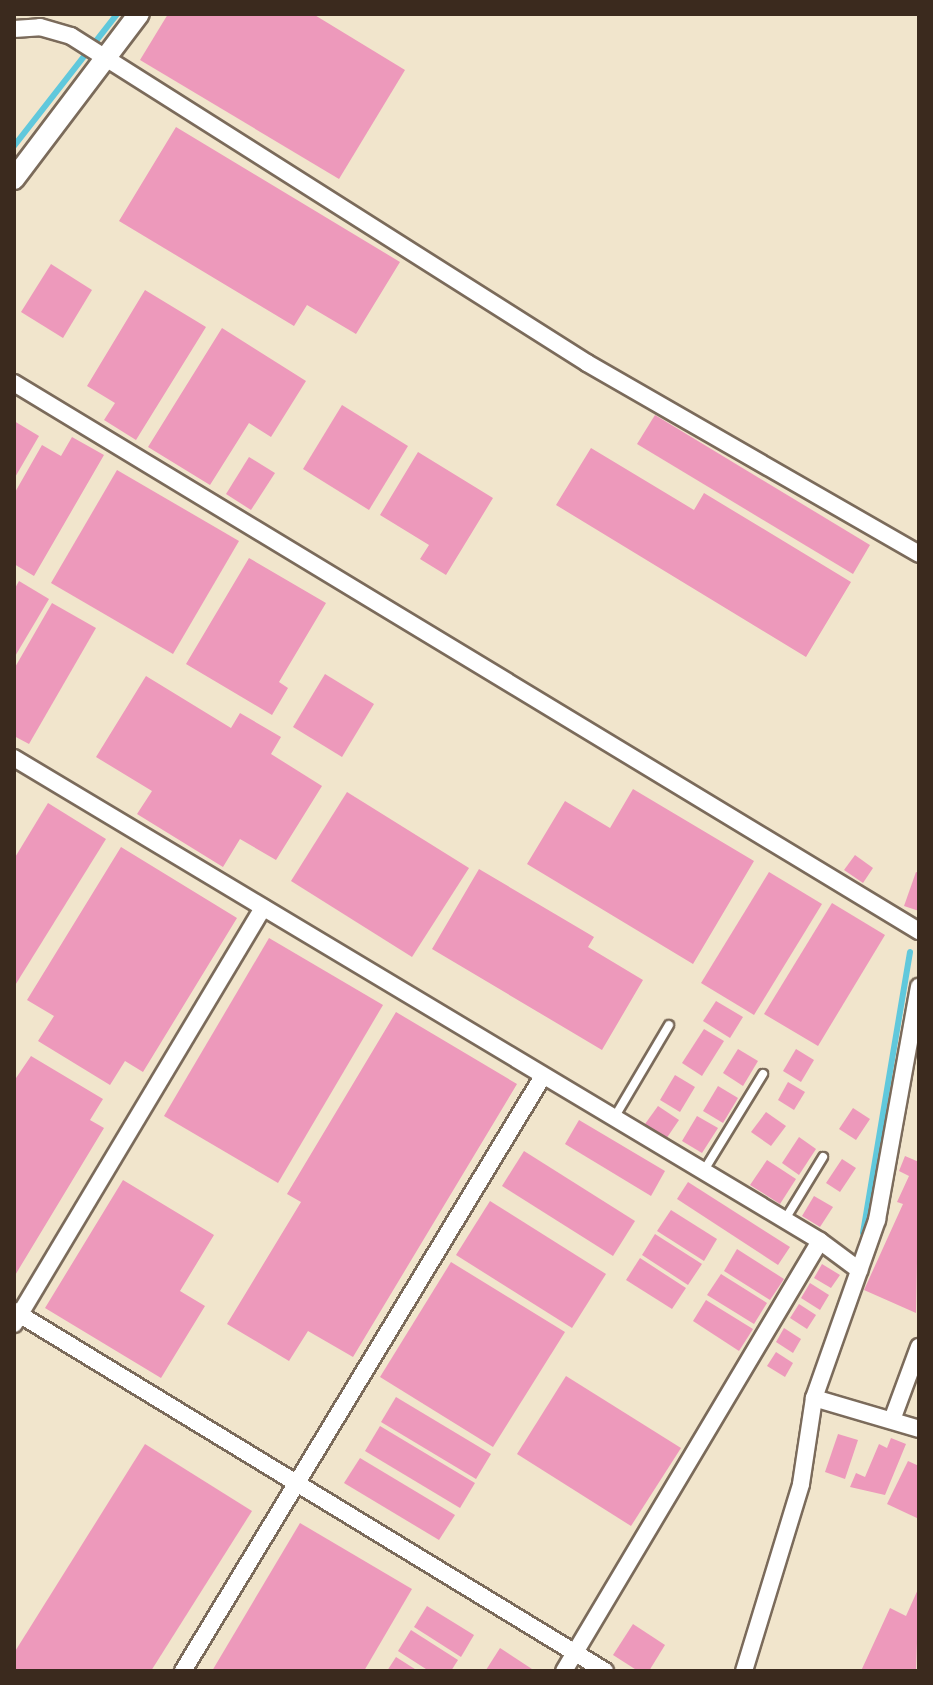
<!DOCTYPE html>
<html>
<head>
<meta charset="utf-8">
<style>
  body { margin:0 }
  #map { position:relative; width:933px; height:1685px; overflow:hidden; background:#f1e5cc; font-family:"Indie Flower",sans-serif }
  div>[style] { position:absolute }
  .stream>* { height:6px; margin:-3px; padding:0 3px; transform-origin:3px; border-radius:3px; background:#60c8dc }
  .building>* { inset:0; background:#ed99bb }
  .roads { filter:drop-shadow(2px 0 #7b6b5b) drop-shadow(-2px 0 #7b6b5b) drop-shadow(0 2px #7b6b5b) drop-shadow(0 -2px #7b6b5b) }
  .service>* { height:8px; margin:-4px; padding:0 4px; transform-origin:4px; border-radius:4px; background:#fff }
  .minor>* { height:16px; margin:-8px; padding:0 8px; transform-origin:8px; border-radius:8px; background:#fff }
  .tertiary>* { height:20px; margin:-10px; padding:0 10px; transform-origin:10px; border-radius:10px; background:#fff }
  span { translate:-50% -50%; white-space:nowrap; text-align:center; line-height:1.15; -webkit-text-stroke:7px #f7f3e8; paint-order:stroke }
  .frame { position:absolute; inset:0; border:16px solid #3b2a1e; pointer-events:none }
</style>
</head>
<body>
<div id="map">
  <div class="stream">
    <div style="left:14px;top:146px;width:167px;rotate:-52deg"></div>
    <div style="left:863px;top:1233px;width:285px;rotate:-80.5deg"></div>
  </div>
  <div class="building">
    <div style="clip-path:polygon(168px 14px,313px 14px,405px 70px,339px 179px,140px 60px)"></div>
    <div style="clip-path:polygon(176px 127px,400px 262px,356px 334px,307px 305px,294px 326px,119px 221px)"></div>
    <div style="clip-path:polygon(51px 264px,92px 290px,63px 338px,21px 312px)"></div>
    <div style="clip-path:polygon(145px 290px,206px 327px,136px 440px,104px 420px,115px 403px,87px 386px)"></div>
    <div style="clip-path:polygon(222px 328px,306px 381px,271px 437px,249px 423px,210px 485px,148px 447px)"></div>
    <div style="clip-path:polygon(342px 405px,408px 446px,369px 510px,303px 469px)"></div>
    <div style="clip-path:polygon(655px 415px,870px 545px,853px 574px,637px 444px)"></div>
    <div style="clip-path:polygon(14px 421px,39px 436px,14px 479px)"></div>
    <div style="clip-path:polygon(72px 437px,104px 455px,34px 576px,14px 564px,14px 494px,42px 445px,61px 456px)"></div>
    <div style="clip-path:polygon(591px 448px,694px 510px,704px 493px,851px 582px,806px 657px,556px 505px)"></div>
    <div style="clip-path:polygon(418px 452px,493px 498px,446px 575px,420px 559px,429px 545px,380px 515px)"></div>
    <div style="clip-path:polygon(249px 457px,275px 473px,251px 510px,226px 494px)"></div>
    <div style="clip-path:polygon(117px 470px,239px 541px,173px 654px,51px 583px)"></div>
    <div style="clip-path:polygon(249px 558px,326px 603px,279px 682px,288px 688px,272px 715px,186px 664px)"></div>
    <div style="clip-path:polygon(19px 581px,49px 599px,14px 658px,14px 590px)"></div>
    <div style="clip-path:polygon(52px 603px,96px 628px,29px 744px,14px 736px,14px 669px)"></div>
    <div style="clip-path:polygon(325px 674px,374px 704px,342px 757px,293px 727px)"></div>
    <div style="clip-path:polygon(146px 676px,231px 728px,240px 713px,281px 737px,271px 754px,322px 786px,276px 860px,240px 839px,223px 867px,137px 814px,152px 791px,96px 757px)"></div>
    <div style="clip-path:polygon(633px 789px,754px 861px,693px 964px,527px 864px,565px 801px,610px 828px)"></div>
    <div style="clip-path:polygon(347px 792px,469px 868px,412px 957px,291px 881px)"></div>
    <div style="clip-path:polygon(48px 803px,106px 839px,14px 987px,14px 859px)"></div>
    <div style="clip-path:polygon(121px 847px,237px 918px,143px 1072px,125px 1061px,110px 1085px,38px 1041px,54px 1016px,27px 1000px)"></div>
    <div style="clip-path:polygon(855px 855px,873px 868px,863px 883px,844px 870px)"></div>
    <div style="clip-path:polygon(479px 869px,594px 937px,588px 947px,643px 980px,602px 1050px,432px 949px)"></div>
    <div style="clip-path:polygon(769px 872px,822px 904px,754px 1015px,701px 983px)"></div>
    <div style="clip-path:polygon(916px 872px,919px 873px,919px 911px,904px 906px)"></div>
    <div style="clip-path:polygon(832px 903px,885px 935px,818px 1046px,764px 1014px)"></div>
    <div style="clip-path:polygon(269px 938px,383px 1005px,278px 1183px,164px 1116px)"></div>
    <div style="clip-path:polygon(716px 1001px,743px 1017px,730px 1038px,703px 1021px)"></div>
    <div style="clip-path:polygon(396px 1012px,517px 1084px,353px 1357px,308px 1331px,289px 1361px,227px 1324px,301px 1202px,287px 1194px)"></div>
    <div style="clip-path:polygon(704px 1029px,724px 1041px,702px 1076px,682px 1063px)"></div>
    <div style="clip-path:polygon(738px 1049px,758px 1061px,743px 1086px,723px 1073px)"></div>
    <div style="clip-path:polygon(796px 1049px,814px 1060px,801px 1082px,783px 1071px)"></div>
    <div style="clip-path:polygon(31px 1056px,103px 1099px,90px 1120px,104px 1128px,14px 1277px,14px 1081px)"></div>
    <div style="clip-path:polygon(675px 1075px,695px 1087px,680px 1112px,660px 1100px)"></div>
    <div style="clip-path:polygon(788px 1082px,805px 1092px,794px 1110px,778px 1100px)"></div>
    <div style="clip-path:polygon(718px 1086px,738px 1098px,723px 1123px,703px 1111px)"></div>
    <div style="clip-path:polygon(658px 1106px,679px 1120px,666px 1139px,645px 1124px)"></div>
    <div style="clip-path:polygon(853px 1108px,870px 1119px,856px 1140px,839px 1129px)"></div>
    <div style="clip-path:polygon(766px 1112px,786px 1126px,771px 1146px,751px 1132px)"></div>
    <div style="clip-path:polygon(697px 1116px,718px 1128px,702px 1153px,682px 1141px)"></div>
    <div style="clip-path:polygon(579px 1120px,665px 1171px,651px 1196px,565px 1144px)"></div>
    <div style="clip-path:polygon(799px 1137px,816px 1149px,799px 1175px,782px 1163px)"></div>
    <div style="clip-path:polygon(524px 1151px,635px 1221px,613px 1256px,502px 1186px)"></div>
    <div style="clip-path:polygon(905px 1156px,919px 1162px,916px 1313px,864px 1290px,903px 1204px,897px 1202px,909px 1176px,899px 1171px)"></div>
    <div style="clip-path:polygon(842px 1159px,856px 1168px,840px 1192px,826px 1183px)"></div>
    <div style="clip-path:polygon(767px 1160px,796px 1179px,780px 1204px,750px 1185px)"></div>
    <div style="clip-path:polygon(123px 1180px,214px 1235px,180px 1291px,205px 1306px,161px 1378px,45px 1308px)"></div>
    <div style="clip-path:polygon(688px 1182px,790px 1247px,778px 1265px,677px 1199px)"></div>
    <div style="clip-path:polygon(814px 1196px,833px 1207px,820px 1227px,802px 1216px)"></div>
    <div style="clip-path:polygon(490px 1201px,606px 1274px,572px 1328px,456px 1255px)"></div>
    <div style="clip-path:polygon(671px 1210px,717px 1239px,704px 1261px,657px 1231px)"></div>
    <div style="clip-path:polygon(655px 1234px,702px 1264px,688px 1285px,642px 1255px)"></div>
    <div style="clip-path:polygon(737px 1249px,784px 1279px,770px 1300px,724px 1271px)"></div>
    <div style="clip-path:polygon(640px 1258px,686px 1288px,672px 1309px,626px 1280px)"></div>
    <div style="clip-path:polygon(451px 1262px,565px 1332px,493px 1447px,380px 1377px)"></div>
    <div style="clip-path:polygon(822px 1264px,840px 1275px,831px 1288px,814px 1278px)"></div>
    <div style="clip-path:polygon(721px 1274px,767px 1303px,754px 1324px,707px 1295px)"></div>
    <div style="clip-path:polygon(810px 1283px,829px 1295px,820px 1310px,801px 1298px)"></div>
    <div style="clip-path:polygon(706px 1300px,753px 1329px,739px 1351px,693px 1321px)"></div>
    <div style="clip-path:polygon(799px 1304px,816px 1315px,807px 1329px,790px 1318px)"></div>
    <div style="clip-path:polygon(784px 1328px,801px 1339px,793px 1353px,776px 1342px)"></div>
    <div style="clip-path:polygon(776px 1352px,793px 1363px,785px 1377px,767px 1366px)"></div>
    <div style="clip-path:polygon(566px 1376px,681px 1448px,631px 1526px,517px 1454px)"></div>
    <div style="clip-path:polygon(396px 1397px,491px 1454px,476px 1479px,381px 1422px)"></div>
    <div style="clip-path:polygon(380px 1426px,475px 1483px,460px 1508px,365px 1451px)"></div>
    <div style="clip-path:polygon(838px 1434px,858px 1440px,845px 1479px,825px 1472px)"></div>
    <div style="clip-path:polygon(891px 1438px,906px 1444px,885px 1495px,850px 1487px,856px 1473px,865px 1477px,879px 1444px,887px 1448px)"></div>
    <div style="clip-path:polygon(145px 1444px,252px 1511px,151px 1671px,14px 1671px,14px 1653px)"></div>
    <div style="clip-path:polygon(360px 1458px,455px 1515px,439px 1540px,344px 1483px)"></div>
    <div style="clip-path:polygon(908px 1461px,919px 1466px,919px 1519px,887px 1504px)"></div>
    <div style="clip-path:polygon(300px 1523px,412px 1589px,364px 1671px,212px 1671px)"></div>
    <div style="clip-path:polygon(919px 1587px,916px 1671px,861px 1671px,890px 1608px,906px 1616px)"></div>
    <div style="clip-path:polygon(427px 1606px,474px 1635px,461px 1657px,414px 1627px)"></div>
    <div style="clip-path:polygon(633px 1624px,665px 1645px,649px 1671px,638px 1671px,613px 1655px)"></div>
    <div style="clip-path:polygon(411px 1630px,458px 1660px,451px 1671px,429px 1671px,398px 1651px)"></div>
    <div style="clip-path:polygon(500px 1648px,535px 1671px,486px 1670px)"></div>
    <div style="clip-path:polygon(396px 1657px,418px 1671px,387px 1671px)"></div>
  </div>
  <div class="roads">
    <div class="service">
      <div style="left:614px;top:1118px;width:108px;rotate:-59.4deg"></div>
      <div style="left:703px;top:1172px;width:115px;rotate:-58.5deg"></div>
      <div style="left:784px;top:1221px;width:75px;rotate:-58.6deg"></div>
    </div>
    <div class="minor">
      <div style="left:14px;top:29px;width:26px;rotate:-4deg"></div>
      <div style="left:40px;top:27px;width:32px;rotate:16deg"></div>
      <div style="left:71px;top:36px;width:611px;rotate:32.36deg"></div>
      <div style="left:587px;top:363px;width:383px;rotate:29.9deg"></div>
      <div style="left:14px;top:383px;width:1058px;rotate:31.2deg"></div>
      <div style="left:14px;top:758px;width:940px;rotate:30.93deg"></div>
      <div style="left:820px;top:1241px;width:49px;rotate:36.6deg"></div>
      <div style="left:14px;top:1311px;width:692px;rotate:31.35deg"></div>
      <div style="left:14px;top:1324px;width:485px;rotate:-59.1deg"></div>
      <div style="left:814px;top:1398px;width:109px;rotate:16.4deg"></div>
      <div style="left:892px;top:1420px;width:78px;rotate:-69.7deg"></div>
      <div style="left:183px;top:1671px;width:695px;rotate:-58.82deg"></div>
      <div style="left:564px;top:1671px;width:500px;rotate:-59.23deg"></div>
      <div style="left:744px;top:1671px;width:195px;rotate:-73deg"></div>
      <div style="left:801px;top:1484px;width:87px;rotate:-81.4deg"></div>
      <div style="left:814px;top:1398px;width:189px;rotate:-70.5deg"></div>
      <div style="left:877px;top:1220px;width:237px;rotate:-79.8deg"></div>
    </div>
    <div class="tertiary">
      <div style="left:14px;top:179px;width:207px;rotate:-52.9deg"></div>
    </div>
  </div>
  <div class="frame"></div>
</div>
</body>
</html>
